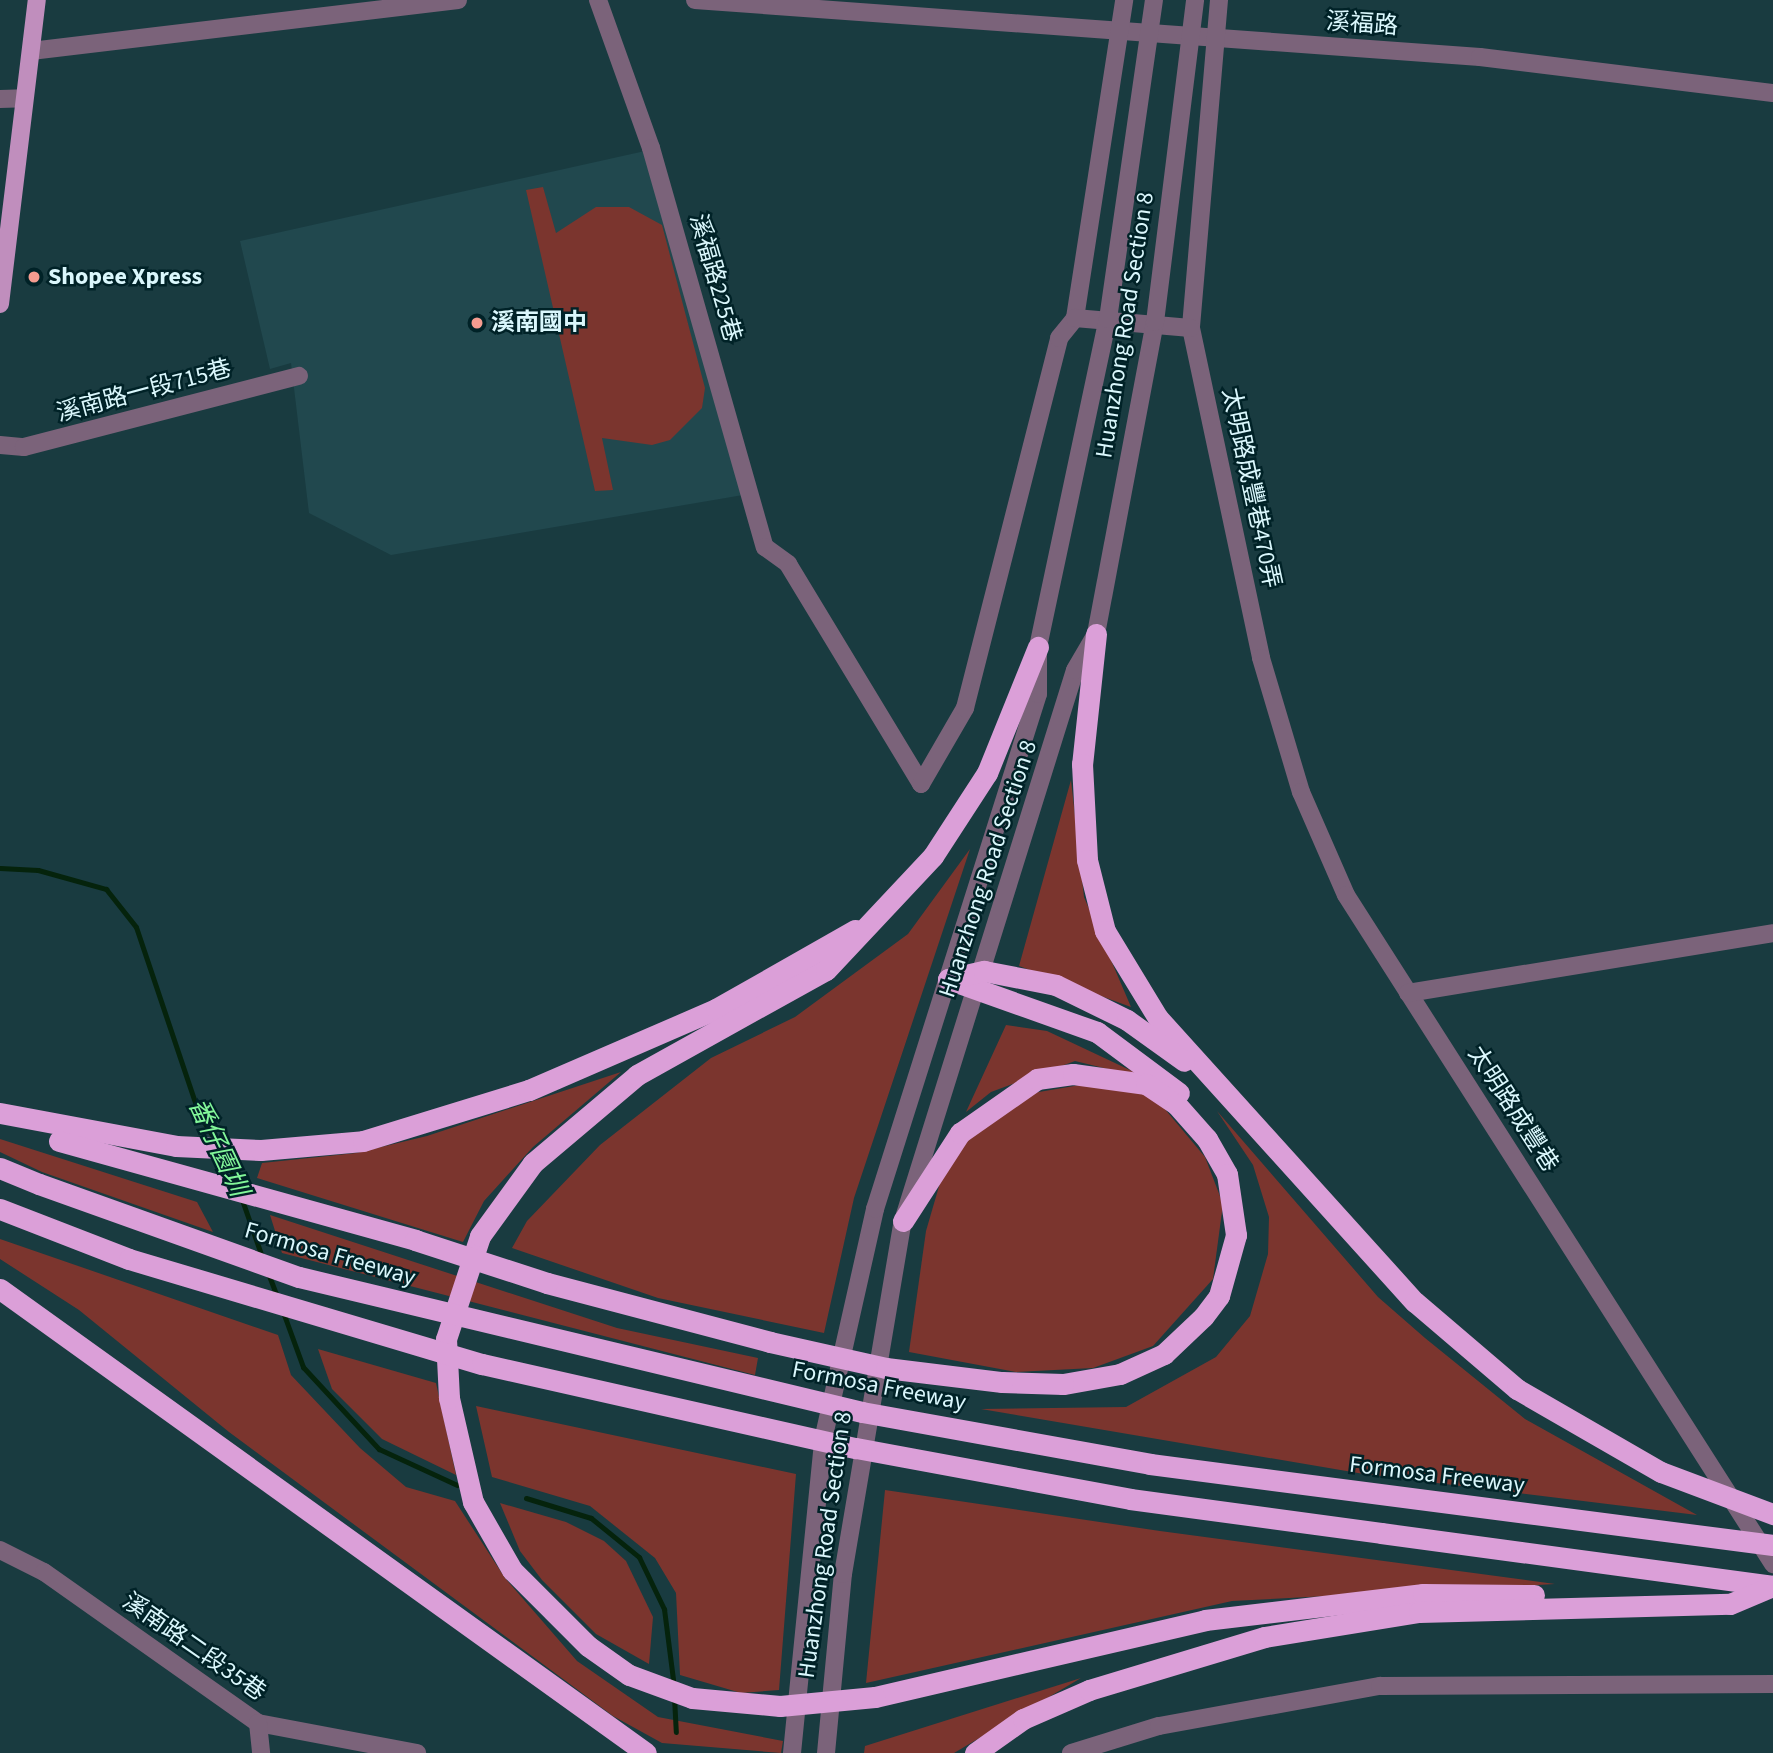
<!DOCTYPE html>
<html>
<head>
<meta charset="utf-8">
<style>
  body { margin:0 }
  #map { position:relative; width:1773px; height:1753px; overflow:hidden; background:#193b40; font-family:"Source Sans 3","Noto Sans TC",sans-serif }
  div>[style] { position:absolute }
  .built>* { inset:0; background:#21484e }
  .green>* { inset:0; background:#7b352e }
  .stream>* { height:5px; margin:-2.5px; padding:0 2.5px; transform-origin:2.5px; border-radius:2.5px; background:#05230c }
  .minor>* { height:18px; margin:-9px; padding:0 9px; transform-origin:9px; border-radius:9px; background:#7b637a }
  .major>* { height:18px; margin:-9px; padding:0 9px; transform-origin:9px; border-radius:9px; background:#c08ebd }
  .highway>* { height:21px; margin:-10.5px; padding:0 10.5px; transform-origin:10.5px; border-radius:10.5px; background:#db9fd8 }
  .highway-bridge>* { height:21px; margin:-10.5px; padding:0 10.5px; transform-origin:10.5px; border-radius:10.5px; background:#db9fd8 }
  .dots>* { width:19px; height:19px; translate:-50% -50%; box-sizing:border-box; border:4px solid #002227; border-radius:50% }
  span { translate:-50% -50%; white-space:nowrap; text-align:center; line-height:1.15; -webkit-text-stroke:5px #002227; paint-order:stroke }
  .street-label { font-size:24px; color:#daf7fc }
  .poi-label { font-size:24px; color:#daf7fc; font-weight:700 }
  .left { translate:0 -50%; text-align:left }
  .water-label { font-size:26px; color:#82f799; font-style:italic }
</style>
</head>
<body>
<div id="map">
  <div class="built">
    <div style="clip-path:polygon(645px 151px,743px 495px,391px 555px,309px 513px,291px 363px,270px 369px,240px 241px)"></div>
  </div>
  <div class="green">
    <div style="clip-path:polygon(543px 187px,556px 233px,596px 207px,629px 207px,662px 225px,705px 388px,702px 408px,670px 440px,652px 445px,602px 438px,613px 490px,595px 491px,526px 190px)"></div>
    <div style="clip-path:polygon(1071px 780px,1084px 897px,1131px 1007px,1019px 966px)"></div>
    <div style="clip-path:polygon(970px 849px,854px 1198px,824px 1333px,658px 1298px,512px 1248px,527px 1221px,600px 1145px,711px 1058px,795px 1017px,908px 934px)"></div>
    <div style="clip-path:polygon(1006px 1025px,1047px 1031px,1149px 1079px,1075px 1061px,991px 1092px,966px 1112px)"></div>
    <div style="clip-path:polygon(621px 1072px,533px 1147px,484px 1201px,463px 1242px,257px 1178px,262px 1163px,356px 1153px,427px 1136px)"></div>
    <div style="clip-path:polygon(1080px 1085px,1142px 1093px,1164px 1108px,1205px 1157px,1223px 1204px,1213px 1279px,1153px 1346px,1093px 1368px,1016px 1372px,909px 1352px,926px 1231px,942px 1176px,962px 1145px,982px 1123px,1033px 1093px)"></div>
    <div style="clip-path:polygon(1217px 1111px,1378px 1297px,1425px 1338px,1525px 1419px,1697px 1515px,1364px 1474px,981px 1409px,1126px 1407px,1216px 1357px,1250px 1316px,1268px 1254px,1269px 1217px,1253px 1165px)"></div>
    <div style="clip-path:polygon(0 1139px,197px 1202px,213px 1232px,42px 1172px,0 1152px)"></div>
    <div style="clip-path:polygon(270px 1215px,617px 1328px,758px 1358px,755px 1375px,282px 1253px)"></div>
    <div style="clip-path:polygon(0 1239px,278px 1335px,291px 1375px,360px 1448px,406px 1487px,455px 1501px,505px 1578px,577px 1661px,658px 1717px,783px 1741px,781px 1753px,662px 1743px,613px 1716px,229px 1432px,79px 1310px,0 1259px)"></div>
    <div style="clip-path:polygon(318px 1349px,436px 1383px,456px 1475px,382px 1439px,332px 1389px)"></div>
    <div style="clip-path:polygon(476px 1406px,796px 1474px,779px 1690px,741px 1693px,680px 1675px,676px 1593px,655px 1558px,590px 1506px,492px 1477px)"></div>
    <div style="clip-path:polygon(885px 1490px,1160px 1531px,1555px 1584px,1232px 1601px,866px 1683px)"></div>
    <div style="clip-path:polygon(500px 1503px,566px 1522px,604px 1541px,626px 1561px,653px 1617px,649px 1664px,596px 1634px,542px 1580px,520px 1551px)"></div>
    <div style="clip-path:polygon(1081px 1678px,954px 1753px,864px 1753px,865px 1746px)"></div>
  </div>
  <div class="stream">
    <div style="left:0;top:868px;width:38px;rotate:3deg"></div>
    <div style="left:38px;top:870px;width:71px;rotate:15.6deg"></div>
    <div style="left:106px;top:889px;width:48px;rotate:51.7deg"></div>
    <div style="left:136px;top:927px;width:197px;rotate:71.4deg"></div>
    <div style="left:199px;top:1114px;width:32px;rotate:58deg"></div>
    <div style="left:225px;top:1155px;width:31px;rotate:68deg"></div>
    <div style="left:241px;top:1197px;width:64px;rotate:70.7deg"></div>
    <div style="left:268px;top:1273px;width:26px;rotate:69deg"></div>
    <div style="left:283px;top:1312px;width:59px;rotate:70deg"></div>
    <div style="left:303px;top:1367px;width:112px;rotate:47.2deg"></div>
    <div style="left:379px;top:1449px;width:86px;rotate:24.8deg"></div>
    <div style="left:526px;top:1498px;width:68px;rotate:17.1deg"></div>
    <div style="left:591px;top:1518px;width:62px;rotate:39.1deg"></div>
    <div style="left:639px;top:1557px;width:58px;rotate:64.3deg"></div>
    <div style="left:664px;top:1609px;width:79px;rotate:82.7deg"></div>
    <div style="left:674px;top:1697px;width:35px;rotate:87deg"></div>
  </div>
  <div class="minor">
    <div style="left:598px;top:0;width:157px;rotate:70.3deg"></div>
    <div style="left:651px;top:148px;width:415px;rotate:74.1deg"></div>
    <div style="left:765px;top:547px;width:29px;rotate:36deg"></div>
    <div style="left:788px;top:564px;width:257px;rotate:58.8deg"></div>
    <div style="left:695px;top:0;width:787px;rotate:4.15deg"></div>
    <div style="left:1480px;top:57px;width:295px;rotate:7deg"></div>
    <div style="left:1219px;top:0;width:329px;rotate:94.9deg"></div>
    <div style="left:1191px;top:328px;width:337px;rotate:78deg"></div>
    <div style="left:1261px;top:658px;width:140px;rotate:73.4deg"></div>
    <div style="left:1301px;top:792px;width:112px;rotate:66.4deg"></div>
    <div style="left:1346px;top:895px;width:794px;rotate:57.45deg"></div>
    <div style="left:31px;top:51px;width:430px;rotate:-6.8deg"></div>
    <div style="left:0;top:99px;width:24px;rotate:-2deg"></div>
    <div style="left:1075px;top:318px;width:322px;rotate:-81.2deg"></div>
    <div style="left:0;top:445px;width:24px;rotate:5deg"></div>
    <div style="left:24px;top:447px;width:284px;rotate:-14.5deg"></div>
    <div style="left:921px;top:784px;width:88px;rotate:-59.9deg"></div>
    <div style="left:965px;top:708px;width:382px;rotate:-75.7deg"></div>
    <div style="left:1059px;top:338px;width:26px;rotate:-51deg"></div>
    <div style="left:1075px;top:318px;width:116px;rotate:4.9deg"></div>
    <div style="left:1408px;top:993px;width:370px;rotate:-9.3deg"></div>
    <div style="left:0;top:1550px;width:49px;rotate:26.6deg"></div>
    <div style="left:44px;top:1572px;width:262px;rotate:35.2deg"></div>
    <div style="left:258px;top:1723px;width:162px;rotate:10.7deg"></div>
    <div style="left:258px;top:1723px;width:30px;rotate:84deg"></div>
    <div style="left:792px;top:1753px;width:315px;rotate:-84.3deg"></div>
    <div style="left:823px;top:1440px;width:237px;rotate:-77.3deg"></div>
    <div style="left:875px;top:1209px;width:540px;rotate:-72.44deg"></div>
    <div style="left:1038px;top:694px;width:47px;rotate:-90deg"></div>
    <div style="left:1038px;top:647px;width:335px;rotate:-78deg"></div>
    <div style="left:1108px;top:319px;width:322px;rotate:-81.8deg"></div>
    <div style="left:826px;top:1753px;width:180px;rotate:-84.6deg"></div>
    <div style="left:843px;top:1574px;width:358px;rotate:-80.4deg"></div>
    <div style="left:903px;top:1221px;width:577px;rotate:-72.66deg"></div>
    <div style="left:1075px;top:670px;width:42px;rotate:-59.7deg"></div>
    <div style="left:1096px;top:634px;width:318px;rotate:-79.3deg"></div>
    <div style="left:1155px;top:322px;width:324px;rotate:-82.9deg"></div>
    <div style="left:1071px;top:1753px;width:92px;rotate:-17.1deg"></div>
    <div style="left:1159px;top:1726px;width:225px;rotate:-10.3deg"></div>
    <div style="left:1380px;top:1686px;width:393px;rotate:-0.3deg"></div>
  </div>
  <div class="major">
    <div style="left:0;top:304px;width:306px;rotate:-83.1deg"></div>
  </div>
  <div class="highway">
    <div style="left:1096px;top:634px;width:131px;rotate:96.1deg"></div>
    <div style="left:1082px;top:764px;width:96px;rotate:87deg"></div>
    <div style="left:1087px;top:860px;width:73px;rotate:75.8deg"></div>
    <div style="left:1105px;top:931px;width:102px;rotate:58.7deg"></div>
    <div style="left:1158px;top:1018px;width:383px;rotate:47.9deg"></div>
    <div style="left:1415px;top:1302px;width:134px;rotate:40.5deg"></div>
    <div style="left:1517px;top:1389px;width:166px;rotate:30deg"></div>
    <div style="left:948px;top:979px;width:158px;rotate:19.6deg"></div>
    <div style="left:1097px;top:1032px;width:102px;rotate:36.6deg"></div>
    <div style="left:948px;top:979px;width:37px;rotate:-13deg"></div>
    <div style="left:984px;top:971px;width:73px;rotate:11deg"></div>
    <div style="left:1056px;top:985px;width:79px;rotate:26.2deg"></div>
    <div style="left:1127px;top:1020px;width:70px;rotate:35.7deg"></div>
    <div style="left:0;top:1113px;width:179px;rotate:10.6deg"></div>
    <div style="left:176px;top:1146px;width:85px;rotate:2.7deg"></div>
    <div style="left:261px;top:1150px;width:102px;rotate:-5deg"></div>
    <div style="left:363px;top:1141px;width:174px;rotate:-17.1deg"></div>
    <div style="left:529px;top:1090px;width:204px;rotate:-23.4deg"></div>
    <div style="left:716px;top:1009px;width:160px;rotate:-29.6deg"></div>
    <div style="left:59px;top:1141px;width:370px;rotate:15.5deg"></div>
    <div style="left:0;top:1168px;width:42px;rotate:22.3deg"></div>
    <div style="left:903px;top:1221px;width:105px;rotate:-57.1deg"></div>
    <div style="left:960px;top:1133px;width:94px;rotate:-35deg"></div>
    <div style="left:1037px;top:1079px;width:36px;rotate:-8deg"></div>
    <div style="left:1073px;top:1074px;width:74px;rotate:7.8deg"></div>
    <div style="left:1146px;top:1084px;width:36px;rotate:34deg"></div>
    <div style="left:1176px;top:1104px;width:47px;rotate:48.5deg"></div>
    <div style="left:1207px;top:1139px;width:40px;rotate:60.3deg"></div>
    <div style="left:1227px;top:1174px;width:62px;rotate:81.6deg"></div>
    <div style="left:1236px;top:1235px;width:63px;rotate:105.6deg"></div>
    <div style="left:1219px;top:1296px;width:26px;rotate:127deg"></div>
    <div style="left:1203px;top:1317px;width:54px;rotate:136.5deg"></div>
    <div style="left:1164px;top:1354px;width:48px;rotate:155.6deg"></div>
    <div style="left:1120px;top:1374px;width:58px;rotate:170deg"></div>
    <div style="left:1063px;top:1384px;width:61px;rotate:-178.1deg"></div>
    <div style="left:547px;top:1283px;width:231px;rotate:14.8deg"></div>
    <div style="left:0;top:1289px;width:795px;rotate:35.69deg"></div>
    <div style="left:1381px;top:1533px;width:396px;rotate:7.7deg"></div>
    <div style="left:875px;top:1697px;width:339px;rotate:-13.1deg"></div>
    <div style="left:1205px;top:1620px;width:220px;rotate:-6.8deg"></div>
    <div style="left:1423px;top:1594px;width:111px;rotate:0.5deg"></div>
    <div style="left:780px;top:1706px;width:88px;rotate:-174.8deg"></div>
    <div style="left:692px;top:1698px;width:67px;rotate:-159.9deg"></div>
    <div style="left:629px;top:1675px;width:50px;rotate:-144.7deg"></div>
    <div style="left:588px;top:1646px;width:107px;rotate:-135deg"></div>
    <div style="left:512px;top:1570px;width:78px;rotate:-119.8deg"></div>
    <div style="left:473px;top:1502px;width:107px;rotate:-103deg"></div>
    <div style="left:449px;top:1398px;width:59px;rotate:-92.9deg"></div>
    <div style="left:446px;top:1339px;width:108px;rotate:-71.7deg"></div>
    <div style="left:480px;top:1236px;width:90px;rotate:-54deg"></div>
    <div style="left:533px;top:1163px;width:136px;rotate:-40.2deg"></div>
    <div style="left:637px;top:1075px;width:216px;rotate:-29.1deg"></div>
    <div style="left:826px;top:970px;width:156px;rotate:-46.8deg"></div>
    <div style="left:933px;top:856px;width:99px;rotate:-57deg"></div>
    <div style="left:987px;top:773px;width:136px;rotate:-68deg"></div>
    <div style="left:975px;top:1753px;width:59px;rotate:-35.3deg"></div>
    <div style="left:1023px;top:1719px;width:72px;rotate:-23.7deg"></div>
    <div style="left:1089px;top:1690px;width:183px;rotate:-16.8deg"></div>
    <div style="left:1264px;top:1637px;width:157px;rotate:-9.2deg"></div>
    <div style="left:1419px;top:1612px;width:311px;rotate:-1.5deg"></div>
    <div style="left:1730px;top:1604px;width:47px;rotate:-22.7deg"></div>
  </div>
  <div class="highway-bridge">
    <div style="left:39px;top:1184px;width:276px;rotate:19.7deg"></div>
    <div style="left:299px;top:1277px;width:579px;rotate:13.48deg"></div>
    <div style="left:862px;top:1412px;width:293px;rotate:10.2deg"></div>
    <div style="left:1150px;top:1464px;width:628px;rotate:7.41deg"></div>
    <div style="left:0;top:1209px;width:138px;rotate:21.2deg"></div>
    <div style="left:129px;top:1259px;width:368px;rotate:16.6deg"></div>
    <div style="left:482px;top:1364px;width:383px;rotate:12.7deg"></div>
    <div style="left:856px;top:1448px;width:279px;rotate:10.5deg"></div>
    <div style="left:1130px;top:1499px;width:253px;rotate:7.7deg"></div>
    <div style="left:415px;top:1240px;width:139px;rotate:18deg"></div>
    <div style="left:770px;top:1342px;width:119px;rotate:12.6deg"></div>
    <div style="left:886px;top:1368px;width:117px;rotate:6.9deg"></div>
    <div style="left:1661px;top:1472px;width:120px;rotate:20.6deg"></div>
    <div style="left:780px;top:1706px;width:95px;rotate:-5.4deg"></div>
  </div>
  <div class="dots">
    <div style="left:34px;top:277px;background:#f59c90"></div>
    <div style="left:477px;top:323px;background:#f59c90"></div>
  </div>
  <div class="street-label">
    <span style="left:1362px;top:24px;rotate:4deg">溪福路</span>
    <span style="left:715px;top:278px;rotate:74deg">溪福路225巷</span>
    <span style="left:1125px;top:325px;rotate:-81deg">Huanzhong Road Section 8</span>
    <span style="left:144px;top:391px;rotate:-15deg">溪南路一段715巷</span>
    <span style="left:1251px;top:488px;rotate:78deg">太明路成豐巷470弄</span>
    <span style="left:988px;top:869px;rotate:-72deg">Huanzhong Road Section 8</span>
    <span style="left:1513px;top:1109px;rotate:57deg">太明路成豐巷</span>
    <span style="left:330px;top:1254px;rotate:16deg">Formosa Freeway</span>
    <span style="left:879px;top:1386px;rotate:11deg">Formosa Freeway</span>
    <span style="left:1437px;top:1475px;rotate:7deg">Formosa Freeway</span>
    <span style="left:825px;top:1545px;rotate:-82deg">Huanzhong Road Section 8</span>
    <span style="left:194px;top:1647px;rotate:35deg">溪南路二段35巷</span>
  </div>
  <div class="poi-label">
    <span class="left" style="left:48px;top:277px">Shopee Xpress</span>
    <span class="left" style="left:491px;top:323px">溪南國中</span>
  </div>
  <div class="water-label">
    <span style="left:218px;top:1147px;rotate:65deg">番仔園圳</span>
  </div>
</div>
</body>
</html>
